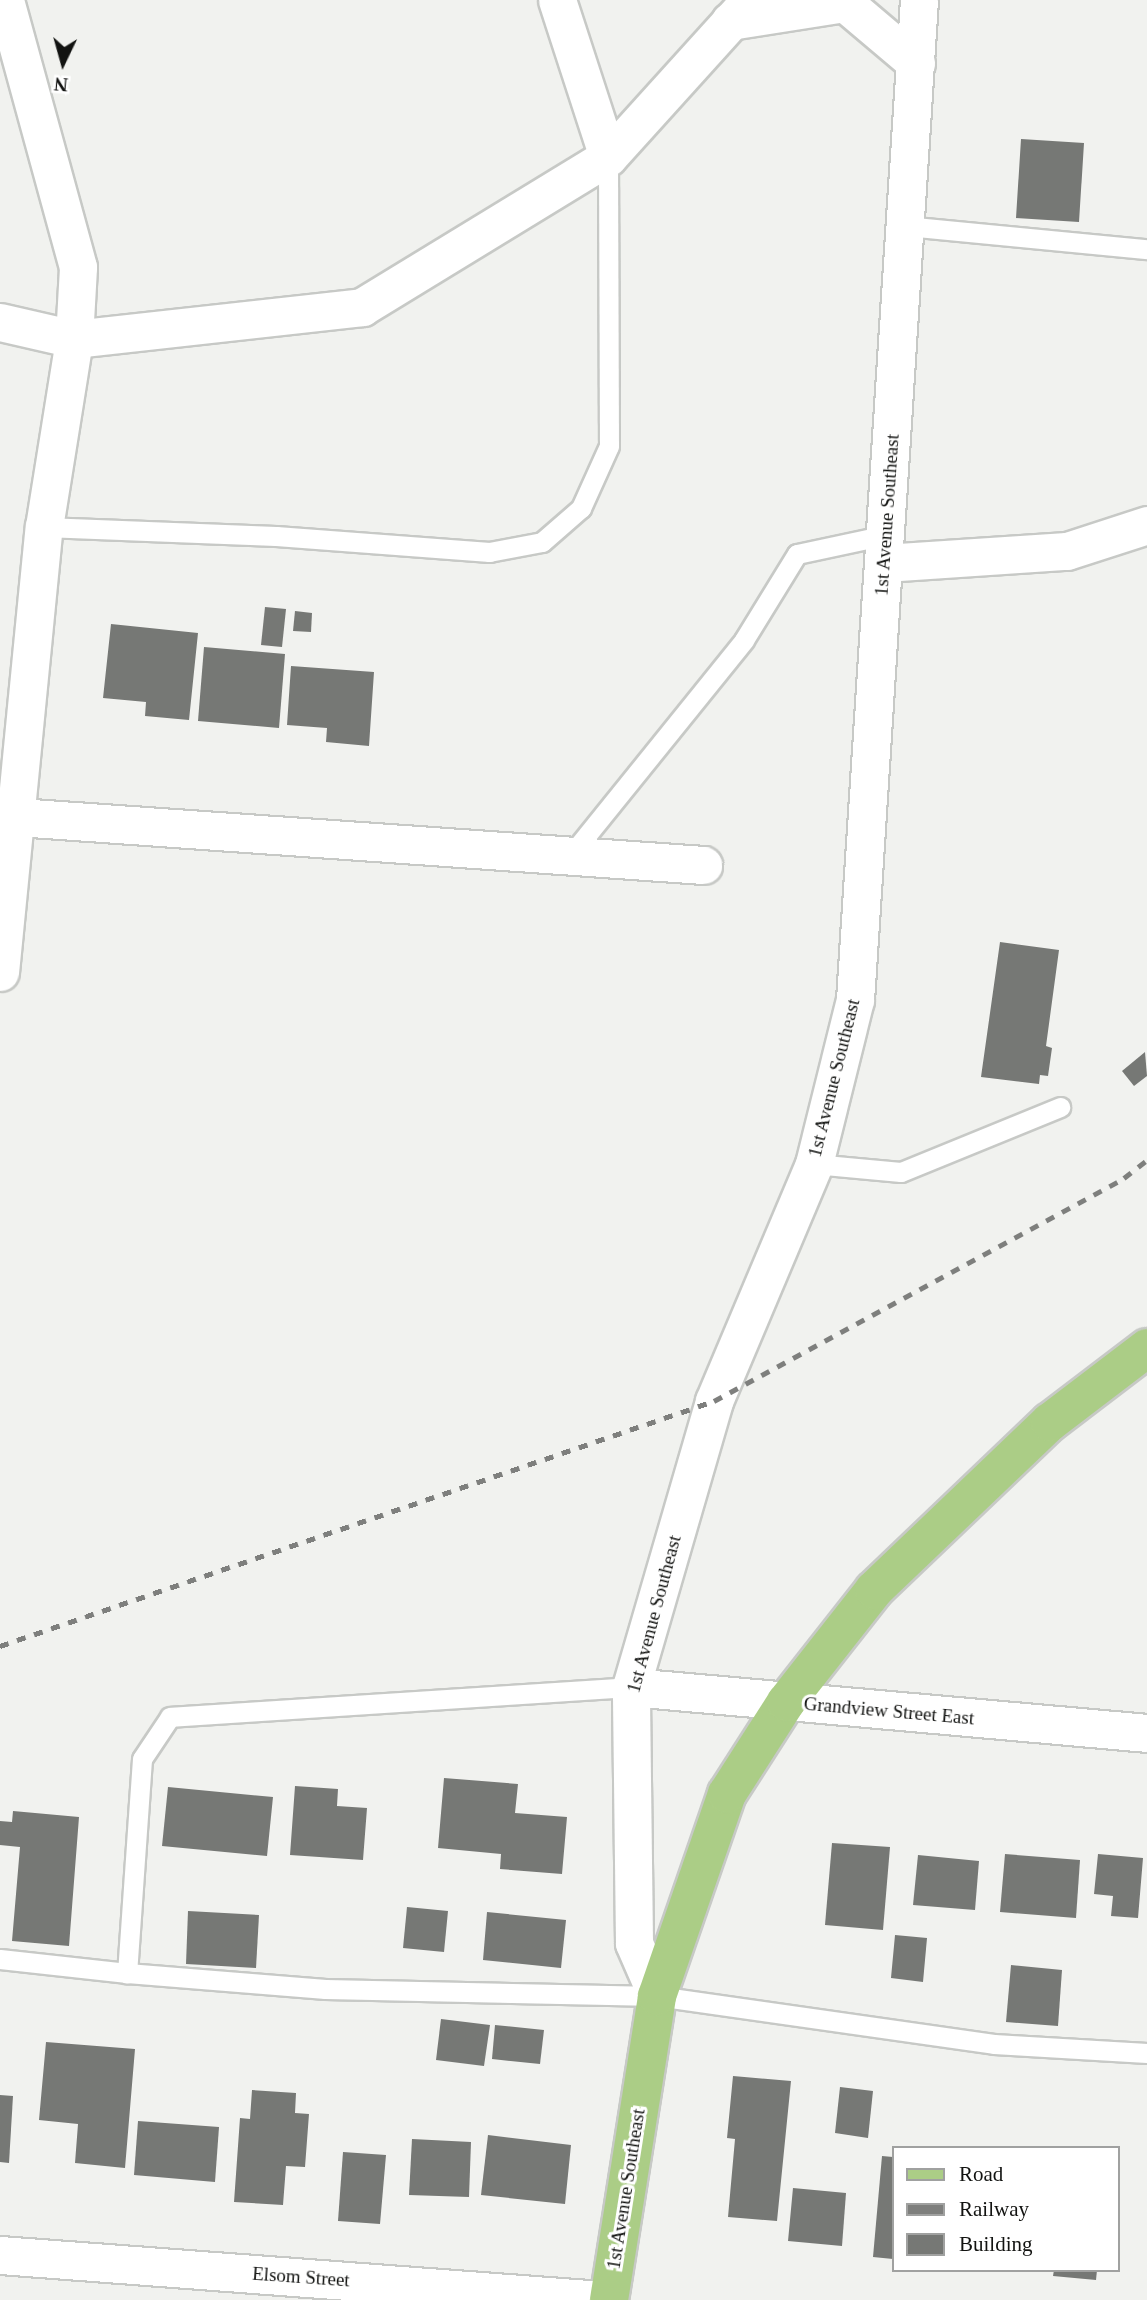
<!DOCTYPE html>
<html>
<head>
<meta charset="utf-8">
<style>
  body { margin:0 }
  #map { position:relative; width:1147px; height:2300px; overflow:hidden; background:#f1f2ef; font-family:"Times New Roman",serif }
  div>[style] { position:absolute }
  .building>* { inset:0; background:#767875 }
  .roads { filter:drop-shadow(2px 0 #c7c9c6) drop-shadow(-2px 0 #c7c9c6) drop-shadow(0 2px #c7c9c6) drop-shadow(0 -2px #c7c9c6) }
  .service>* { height:19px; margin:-9.5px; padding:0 9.5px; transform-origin:9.5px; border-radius:9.5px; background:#fff }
  .minor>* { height:37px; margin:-18.5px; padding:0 18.5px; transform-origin:18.5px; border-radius:18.5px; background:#fff }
  .primary>* { height:38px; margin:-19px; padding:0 19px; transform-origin:19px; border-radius:19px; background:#abcd86 }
  .rail>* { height:5px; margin-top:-2.5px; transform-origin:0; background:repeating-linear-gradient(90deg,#7e7f7d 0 9px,transparent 0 18px) }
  span { translate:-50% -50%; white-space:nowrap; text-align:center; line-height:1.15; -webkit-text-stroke:6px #fff; paint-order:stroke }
  .street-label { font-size:19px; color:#121311 }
  .legend { position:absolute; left:892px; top:2146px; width:228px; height:126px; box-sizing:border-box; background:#fff; border:2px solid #a0a1a0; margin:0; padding:9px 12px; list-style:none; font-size:21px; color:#121311 }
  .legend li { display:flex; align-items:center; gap:14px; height:35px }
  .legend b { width:35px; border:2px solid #a0a1a0 }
  .north { position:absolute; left:28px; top:28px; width:70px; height:70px; -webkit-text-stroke:5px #fff; paint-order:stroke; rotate:185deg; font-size:19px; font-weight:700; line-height:28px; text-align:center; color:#121311 }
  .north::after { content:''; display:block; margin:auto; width:24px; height:32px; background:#121311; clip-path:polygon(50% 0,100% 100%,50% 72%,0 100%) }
</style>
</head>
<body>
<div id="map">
  <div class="building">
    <div style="clip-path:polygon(1021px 139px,1084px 143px,1079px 222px,1016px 218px)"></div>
    <div style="clip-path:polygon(265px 607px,286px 609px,282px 647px,261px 645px)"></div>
    <div style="clip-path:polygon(295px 611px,312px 613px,311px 632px,293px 631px)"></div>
    <div style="clip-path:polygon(111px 624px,198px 633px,189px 720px,145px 716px,146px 702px,103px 698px)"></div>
    <div style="clip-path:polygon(204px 647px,285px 654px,279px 728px,198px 721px)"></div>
    <div style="clip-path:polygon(291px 666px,374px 672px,369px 746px,326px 742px,327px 728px,287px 725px)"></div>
    <div style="clip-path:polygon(1000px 942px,1059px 950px,1046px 1046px,1052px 1048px,1048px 1076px,1040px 1075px,1039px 1084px,981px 1077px)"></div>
    <div style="clip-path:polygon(1145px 1052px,1147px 1076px,1134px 1086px,1122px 1071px)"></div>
    <div style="clip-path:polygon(444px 1778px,518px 1784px,515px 1813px,567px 1817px,562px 1874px,500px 1869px,501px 1854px,438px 1848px)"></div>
    <div style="clip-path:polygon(295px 1786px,338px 1789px,337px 1806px,367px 1808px,363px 1860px,290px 1855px)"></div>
    <div style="clip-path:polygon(168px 1787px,273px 1797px,267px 1856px,162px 1846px)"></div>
    <div style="clip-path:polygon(13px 1811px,79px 1817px,69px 1946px,12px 1941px,20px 1847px,0 1845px,0 1821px,12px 1822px)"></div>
    <div style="clip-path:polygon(832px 1843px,890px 1847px,883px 1930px,825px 1925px)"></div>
    <div style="clip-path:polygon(1005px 1854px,1080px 1860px,1076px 1918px,1000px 1912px)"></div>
    <div style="clip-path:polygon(1098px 1854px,1143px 1858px,1138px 1918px,1111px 1916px,1113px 1896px,1094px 1894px)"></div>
    <div style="clip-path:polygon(918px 1855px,979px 1861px,975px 1910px,913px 1905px)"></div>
    <div style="clip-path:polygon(407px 1907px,448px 1911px,444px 1952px,403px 1948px)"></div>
    <div style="clip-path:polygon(188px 1911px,259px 1915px,256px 1968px,186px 1964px)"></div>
    <div style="clip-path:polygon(487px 1912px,566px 1920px,561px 1968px,483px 1960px)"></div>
    <div style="clip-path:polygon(895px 1935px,927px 1938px,923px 1982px,891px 1978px)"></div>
    <div style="clip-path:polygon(1011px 1965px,1062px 1970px,1058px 2026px,1006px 2022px)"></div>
    <div style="clip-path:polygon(441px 2019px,490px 2025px,484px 2066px,436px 2060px)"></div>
    <div style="clip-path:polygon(495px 2025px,544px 2030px,540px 2064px,492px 2059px)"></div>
    <div style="clip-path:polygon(46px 2042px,135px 2049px,125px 2168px,75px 2163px,78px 2124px,39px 2120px)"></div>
    <div style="clip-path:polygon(733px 2076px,791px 2081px,777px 2221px,728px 2217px,735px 2139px,727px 2138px)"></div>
    <div style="clip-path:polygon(840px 2087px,873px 2091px,868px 2138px,835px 2133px)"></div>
    <div style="clip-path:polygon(252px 2090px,296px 2093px,295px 2113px,309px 2114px,305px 2167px,286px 2166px,283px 2205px,234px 2202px,240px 2118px,250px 2119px)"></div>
    <div style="clip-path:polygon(0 2095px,13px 2096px,9px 2163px,0 2162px)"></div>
    <div style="clip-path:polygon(138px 2121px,219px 2127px,215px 2182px,134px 2175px)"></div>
    <div style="clip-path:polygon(488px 2135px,571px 2145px,565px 2204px,481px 2195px)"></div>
    <div style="clip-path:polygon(412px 2139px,471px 2142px,469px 2197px,409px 2195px)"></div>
    <div style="clip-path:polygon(343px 2152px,386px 2155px,380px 2224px,338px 2221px)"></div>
    <div style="clip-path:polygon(882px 2156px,893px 2157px,893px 2259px,873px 2257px)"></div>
    <div style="clip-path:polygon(793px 2188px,846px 2193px,842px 2246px,788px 2241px)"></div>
    <div style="clip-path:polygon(1054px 2270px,1097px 2270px,1096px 2280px,1053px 2276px)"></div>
  </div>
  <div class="roads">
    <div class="service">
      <div style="left:906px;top:226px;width:242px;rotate:5.5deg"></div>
      <div style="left:44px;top:527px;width:232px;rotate:2.2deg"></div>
      <div style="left:276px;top:536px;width:214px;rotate:4.3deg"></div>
      <div style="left:489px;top:552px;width:54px;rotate:-10.7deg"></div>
      <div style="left:542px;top:542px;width:52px;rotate:-41.1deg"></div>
      <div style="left:581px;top:508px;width:68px;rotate:-65.7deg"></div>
      <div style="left:609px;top:446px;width:289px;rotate:-90.2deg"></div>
      <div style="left:570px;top:856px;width:277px;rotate:-51.1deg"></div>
      <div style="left:744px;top:640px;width:101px;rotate:-58.4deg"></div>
      <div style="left:797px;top:554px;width:91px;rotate:-12.1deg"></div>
      <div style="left:814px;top:1164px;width:87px;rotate:5.3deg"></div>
      <div style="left:901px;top:1172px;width:172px;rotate:-22.2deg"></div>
      <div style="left:631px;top:1687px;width:462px;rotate:176.3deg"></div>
      <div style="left:170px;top:1717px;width:50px;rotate:123.7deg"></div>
      <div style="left:142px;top:1759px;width:215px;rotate:94deg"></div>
      <div style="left:127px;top:1973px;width:199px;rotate:4.6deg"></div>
      <div style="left:325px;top:1989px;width:332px;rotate:1.2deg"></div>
      <div style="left:657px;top:1996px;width:340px;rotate:8.1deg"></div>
      <div style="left:994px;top:2044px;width:153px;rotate:3.4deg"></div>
      <div style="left:0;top:1959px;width:128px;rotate:6.3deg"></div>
    </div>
    <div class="minor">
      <div style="left:557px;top:0;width:165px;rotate:72deg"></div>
      <div style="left:730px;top:21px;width:116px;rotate:-8.9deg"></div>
      <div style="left:845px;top:3px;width:93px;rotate:40.2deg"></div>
      <div style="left:0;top:322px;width:76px;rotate:12.9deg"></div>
      <div style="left:74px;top:339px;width:290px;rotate:-6.3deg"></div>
      <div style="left:362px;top:307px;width:288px;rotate:-31.4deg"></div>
      <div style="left:608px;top:157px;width:212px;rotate:-47.9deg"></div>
      <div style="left:884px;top:563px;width:183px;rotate:-3.8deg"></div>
      <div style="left:1067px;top:551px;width:84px;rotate:-18deg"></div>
      <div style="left:17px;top:817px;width:688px;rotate:4deg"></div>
      <div style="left:0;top:972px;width:447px;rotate:-84.4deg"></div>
      <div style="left:44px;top:527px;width:190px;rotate:-80.9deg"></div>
      <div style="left:74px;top:339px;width:72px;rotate:-86.8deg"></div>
      <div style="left:78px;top:267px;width:277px;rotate:-105.3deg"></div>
      <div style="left:631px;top:1687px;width:518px;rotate:5.09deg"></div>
      <div style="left:657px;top:1996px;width:58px;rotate:-113.5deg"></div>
      <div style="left:634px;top:1943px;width:256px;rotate:-90.7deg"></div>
      <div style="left:631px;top:1687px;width:298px;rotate:-73.8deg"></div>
      <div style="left:714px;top:1401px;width:257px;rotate:-67.1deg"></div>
      <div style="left:814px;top:1164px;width:169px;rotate:-76deg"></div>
      <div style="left:855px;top:1000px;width:1002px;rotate:-86.34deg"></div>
      <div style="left:0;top:2255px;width:603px;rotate:4.28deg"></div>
    </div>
    <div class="primary">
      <div style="left:609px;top:2300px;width:308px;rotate:-81deg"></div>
      <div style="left:657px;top:1996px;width:214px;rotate:-70.9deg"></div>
      <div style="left:727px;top:1794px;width:109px;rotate:-57.3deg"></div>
      <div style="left:786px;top:1702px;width:142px;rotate:-51.8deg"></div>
      <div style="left:874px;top:1590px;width:243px;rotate:-43.7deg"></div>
      <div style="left:1050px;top:1422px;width:122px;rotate:-37.3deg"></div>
    </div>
  </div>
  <div class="rail">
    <div style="left:0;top:1646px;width:755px;rotate:-18.94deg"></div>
    <div style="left:714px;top:1401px;width:467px;rotate:-28.5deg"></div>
    <div style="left:1124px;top:1178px;width:29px;rotate:-38deg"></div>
  </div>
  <div class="street-label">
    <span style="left:887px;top:515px;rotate:-86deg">1st Avenue Southeast</span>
    <span style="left:834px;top:1078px;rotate:-76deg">1st Avenue Southeast</span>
    <span style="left:654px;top:1614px;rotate:-75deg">1st Avenue Southeast</span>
    <span style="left:889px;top:1711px;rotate:5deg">Grandview Street East</span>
    <span style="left:626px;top:2189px;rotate:-81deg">1st Avenue Southeast</span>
    <span style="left:301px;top:2277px;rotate:4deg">Elsom Street</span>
  </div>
  <ul class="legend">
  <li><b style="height:9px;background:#abcd86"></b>Road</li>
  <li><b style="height:9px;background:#7e7f7d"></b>Railway</li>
  <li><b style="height:19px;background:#767875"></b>Building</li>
  </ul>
  <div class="north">N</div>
</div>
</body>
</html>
